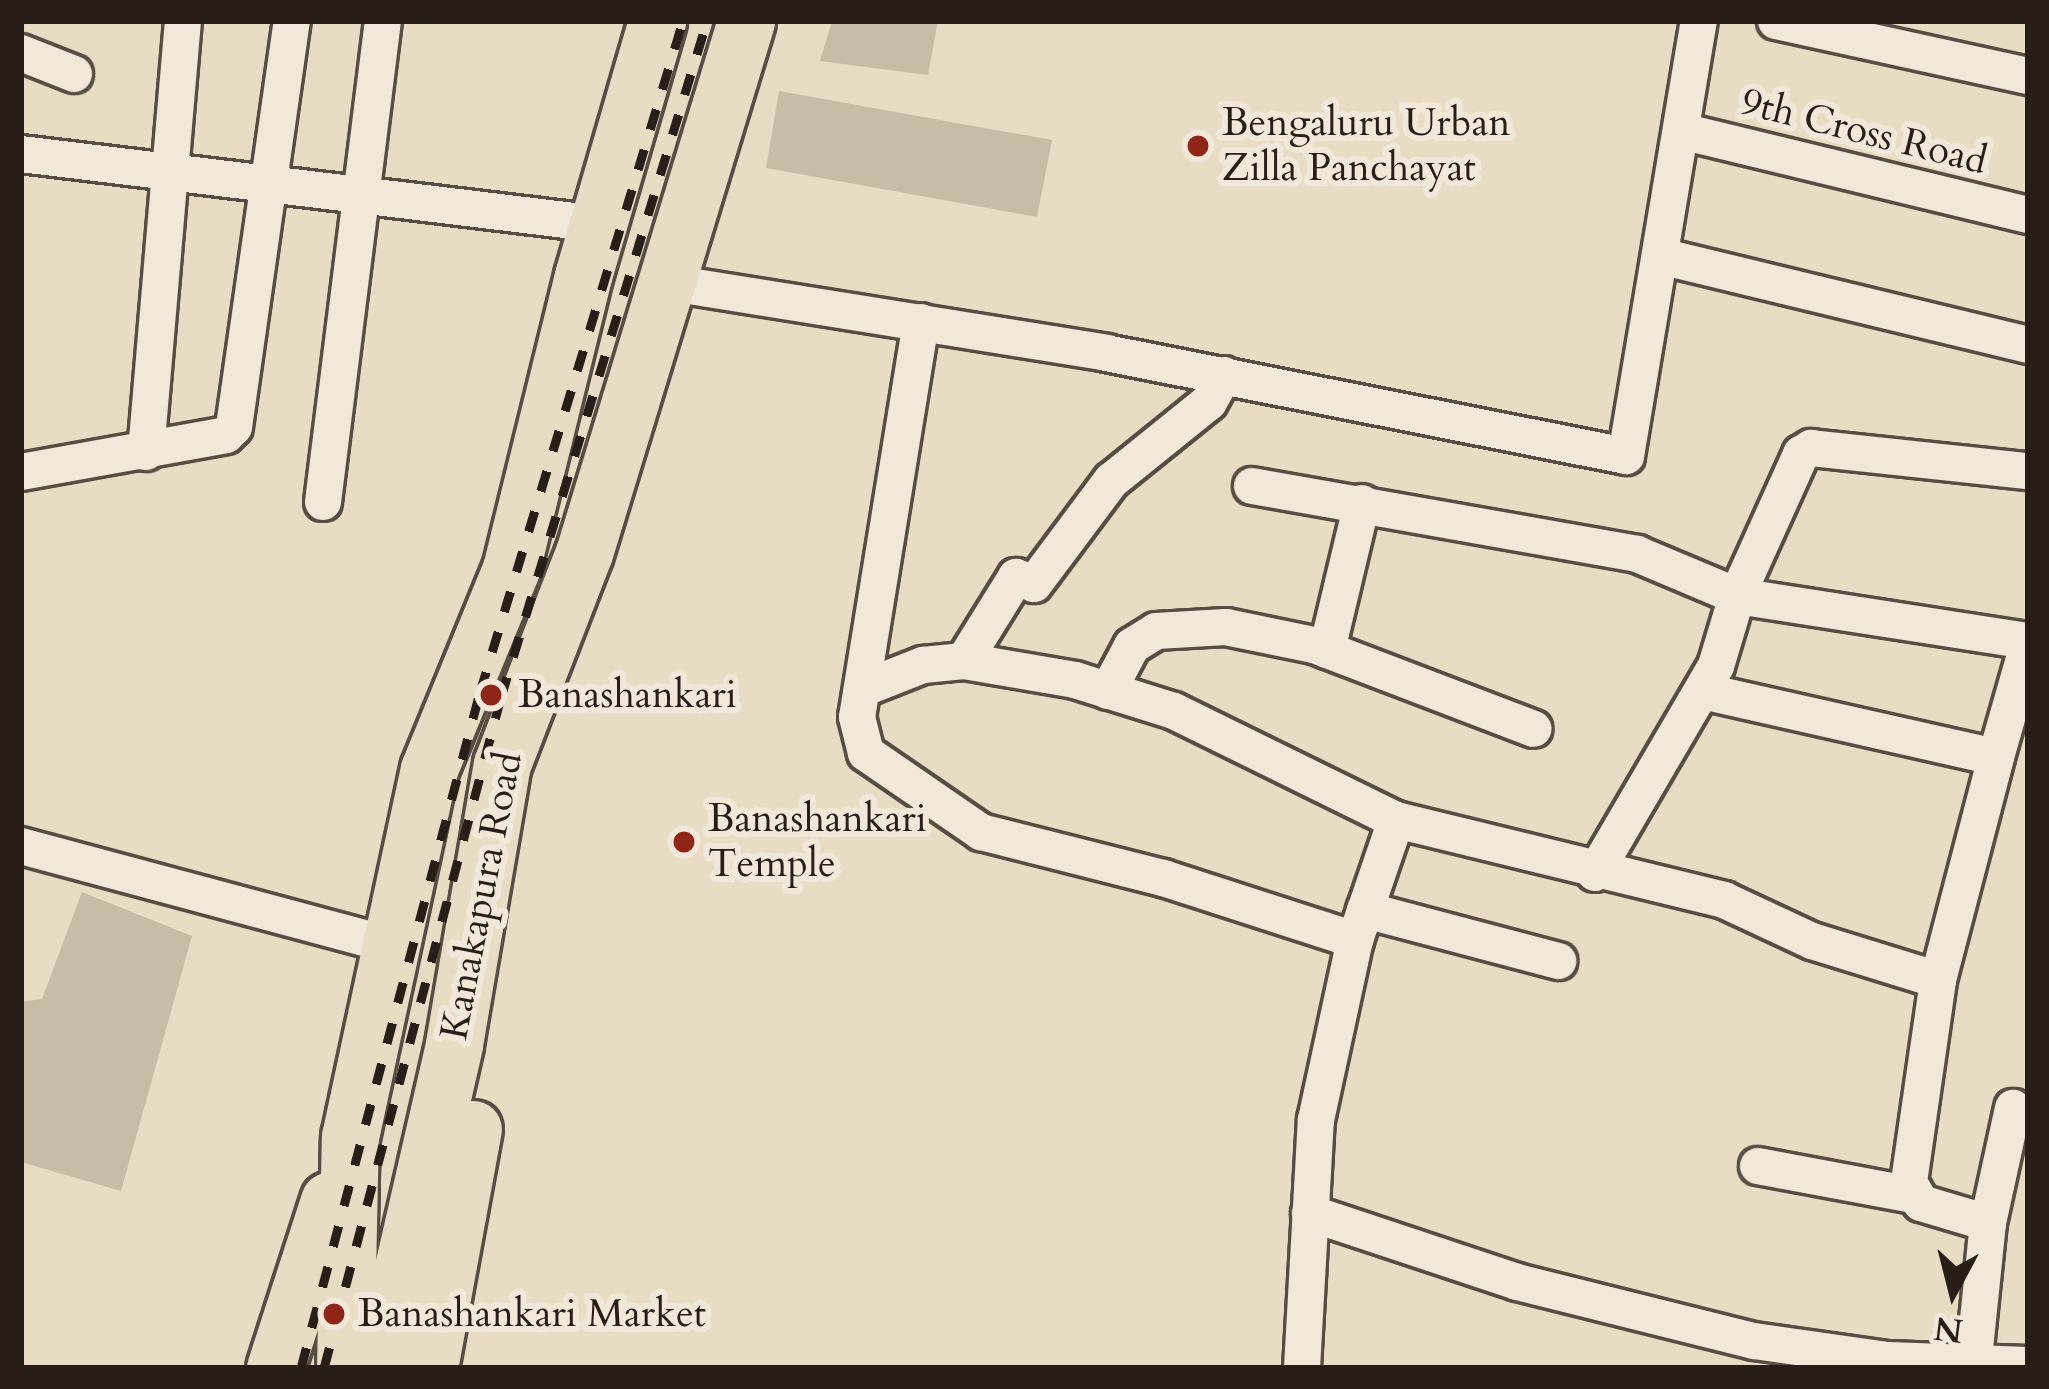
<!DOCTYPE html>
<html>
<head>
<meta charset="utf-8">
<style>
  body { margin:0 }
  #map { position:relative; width:2049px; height:1389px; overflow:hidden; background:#e9dcc4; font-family:Cardo,serif }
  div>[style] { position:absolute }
  .green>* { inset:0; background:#c8bca7 }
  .roads { filter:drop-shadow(3px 0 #584d42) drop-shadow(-3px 0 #584d42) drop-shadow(0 3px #584d42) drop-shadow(0 -3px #584d42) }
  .street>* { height:36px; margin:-18px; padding:0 18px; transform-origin:18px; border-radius:18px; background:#f1e8d9 }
  .primary>* { height:57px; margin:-28.5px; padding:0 28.5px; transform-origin:28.5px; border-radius:28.5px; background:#e9dcc4 }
  .rail>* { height:9px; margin-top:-4.5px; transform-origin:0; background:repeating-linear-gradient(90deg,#281d17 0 21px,transparent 0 42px) }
  .dots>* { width:33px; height:33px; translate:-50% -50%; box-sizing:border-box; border:6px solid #f1e8d9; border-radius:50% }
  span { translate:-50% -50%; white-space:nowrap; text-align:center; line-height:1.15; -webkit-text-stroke:12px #f1e8d9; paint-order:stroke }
  .poi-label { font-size:39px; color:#281d17 }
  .left { translate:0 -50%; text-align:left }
  .street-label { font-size:39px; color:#281d17 }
  .frame { position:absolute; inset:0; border:24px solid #281d17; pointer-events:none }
  .north { position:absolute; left:1893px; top:1233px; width:120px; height:120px; -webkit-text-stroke:9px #f1e8d9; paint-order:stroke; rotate:187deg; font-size:33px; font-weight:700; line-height:48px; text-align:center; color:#281d17 }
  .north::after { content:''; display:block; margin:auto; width:42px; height:54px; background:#281d17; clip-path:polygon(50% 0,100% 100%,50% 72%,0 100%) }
</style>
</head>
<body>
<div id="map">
  <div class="green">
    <div style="clip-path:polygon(832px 21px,938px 21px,928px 75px,820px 61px)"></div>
    <div style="clip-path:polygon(779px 91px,1052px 140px,1037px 217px,766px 168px)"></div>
    <div style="clip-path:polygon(82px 892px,192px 936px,121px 1191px,21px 1162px,21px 1002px,42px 999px)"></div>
  </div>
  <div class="roads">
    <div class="street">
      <div style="left:1776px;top:21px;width:258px;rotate:12.3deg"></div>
      <div style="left:21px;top:53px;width:57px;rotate:21.6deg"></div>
      <div style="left:1681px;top:131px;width:357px;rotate:13.6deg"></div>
      <div style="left:21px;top:154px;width:582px;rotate:6.91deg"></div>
      <div style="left:1660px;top:256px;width:379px;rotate:13.6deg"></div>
      <div style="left:665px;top:282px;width:447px;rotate:9.1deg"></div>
      <div style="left:1106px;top:353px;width:530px;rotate:11.2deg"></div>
      <div style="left:1626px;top:456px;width:441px;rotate:-80.5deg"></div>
      <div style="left:921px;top:322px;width:400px;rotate:99.2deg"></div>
      <div style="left:857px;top:717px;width:37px;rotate:76deg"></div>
      <div style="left:866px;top:753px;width:140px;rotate:34.5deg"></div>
      <div style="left:981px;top:832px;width:188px;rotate:14.2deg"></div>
      <div style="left:1163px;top:878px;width:202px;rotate:17.9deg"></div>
      <div style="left:146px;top:452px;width:433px;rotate:-85.1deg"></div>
      <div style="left:21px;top:472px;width:208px;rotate:-10.2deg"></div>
      <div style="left:226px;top:435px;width:11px;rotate:-45deg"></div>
      <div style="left:234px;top:427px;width:410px;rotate:-81.9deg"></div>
      <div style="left:1252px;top:486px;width:391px;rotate:10deg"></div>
      <div style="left:1637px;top:554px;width:108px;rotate:22.8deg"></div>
      <div style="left:1737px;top:596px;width:294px;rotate:8.8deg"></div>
      <div style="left:323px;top:502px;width:485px;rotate:-82.9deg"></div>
      <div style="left:1327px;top:650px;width:151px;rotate:-76.6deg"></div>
      <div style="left:964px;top:661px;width:99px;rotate:-58.2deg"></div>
      <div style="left:1016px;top:577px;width:19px;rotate:21deg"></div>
      <div style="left:1034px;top:584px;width:129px;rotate:-53.2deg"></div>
      <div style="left:1111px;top:481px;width:126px;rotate:-38.9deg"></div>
      <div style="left:1209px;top:402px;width:31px;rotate:-61deg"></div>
      <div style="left:862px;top:689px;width:66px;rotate:-21.5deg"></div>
      <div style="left:923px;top:665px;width:41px;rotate:-5.6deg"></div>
      <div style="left:964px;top:661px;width:113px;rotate:9.7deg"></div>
      <div style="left:1075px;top:680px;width:104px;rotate:17.4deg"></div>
      <div style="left:1174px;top:711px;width:247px;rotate:26.2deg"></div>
      <div style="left:1396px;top:820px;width:338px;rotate:13.7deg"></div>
      <div style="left:1724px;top:900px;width:97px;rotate:25deg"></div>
      <div style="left:1812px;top:941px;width:132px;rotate:17.2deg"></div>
      <div style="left:1108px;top:691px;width:51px;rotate:-61.9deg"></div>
      <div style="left:1132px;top:646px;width:28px;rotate:-32deg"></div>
      <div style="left:1156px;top:631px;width:70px;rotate:-3.3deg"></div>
      <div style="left:1226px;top:627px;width:90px;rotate:11.6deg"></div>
      <div style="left:1314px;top:645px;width:235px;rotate:20.9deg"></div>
      <div style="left:1702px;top:691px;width:301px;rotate:12.7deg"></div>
      <div style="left:1996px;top:757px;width:116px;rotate:-74.1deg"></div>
      <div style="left:21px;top:846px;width:385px;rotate:15deg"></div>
      <div style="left:1595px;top:873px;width:240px;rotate:-59.7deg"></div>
      <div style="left:1716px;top:666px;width:73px;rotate:-73.3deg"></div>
      <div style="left:1737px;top:596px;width:156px;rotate:-65.7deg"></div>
      <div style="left:1801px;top:454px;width:12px;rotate:-31deg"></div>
      <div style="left:1811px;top:448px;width:218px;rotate:6.1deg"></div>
      <div style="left:1365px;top:910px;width:200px;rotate:14.8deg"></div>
      <div style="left:1758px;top:1166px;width:158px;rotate:10.6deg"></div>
      <div style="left:1310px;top:1213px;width:218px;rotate:18.4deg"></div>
      <div style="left:1517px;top:1282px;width:244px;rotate:14deg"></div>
      <div style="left:1754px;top:1341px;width:135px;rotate:8.1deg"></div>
      <div style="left:1888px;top:1360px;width:140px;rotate:2deg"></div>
      <div style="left:1988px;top:1223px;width:118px;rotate:-77.7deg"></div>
      <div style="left:1302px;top:1368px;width:248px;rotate:-86.8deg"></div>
      <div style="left:1316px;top:1120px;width:184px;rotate:-77.8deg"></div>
      <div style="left:1355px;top:940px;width:127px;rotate:-71.1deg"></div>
      <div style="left:1973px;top:1368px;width:146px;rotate:-84.1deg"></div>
      <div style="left:1988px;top:1223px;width:70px;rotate:-163.4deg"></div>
      <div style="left:1921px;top:1203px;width:24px;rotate:-120deg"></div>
      <div style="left:1909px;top:1182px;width:204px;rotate:-81.8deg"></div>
      <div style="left:1938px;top:980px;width:230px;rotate:-75.4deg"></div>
    </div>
    <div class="primary">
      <div style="left:275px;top:1368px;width:176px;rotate:-72.1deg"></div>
      <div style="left:345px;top:1368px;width:231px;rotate:-88.8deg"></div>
      <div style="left:350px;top:1137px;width:376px;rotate:-77.9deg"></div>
      <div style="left:429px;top:769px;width:216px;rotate:-67.7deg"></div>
      <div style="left:511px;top:569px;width:302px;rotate:-76.2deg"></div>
      <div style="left:583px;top:276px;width:266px;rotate:-73.8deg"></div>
      <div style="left:380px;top:1368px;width:332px;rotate:-77.1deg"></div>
      <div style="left:454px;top:1044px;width:284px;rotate:-80.3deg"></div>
      <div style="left:502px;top:764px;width:226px;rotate:-68.8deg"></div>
      <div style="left:584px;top:553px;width:556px;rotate:-73.06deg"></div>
      <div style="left:429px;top:1368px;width:243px;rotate:-79.6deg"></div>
    </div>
  </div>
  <div class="rail">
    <div style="left:301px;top:1368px;width:699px;rotate:-75.17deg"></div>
    <div style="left:480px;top:692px;width:701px;rotate:-73.17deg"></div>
    <div style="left:324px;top:1368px;width:694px;rotate:-75.22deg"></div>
    <div style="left:501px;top:697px;width:707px;rotate:-73.05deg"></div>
  </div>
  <div class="dots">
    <div style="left:1198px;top:146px;background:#8f2418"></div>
    <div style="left:491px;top:695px;background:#8f2418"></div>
    <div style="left:684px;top:842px;background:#8f2418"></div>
    <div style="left:334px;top:1314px;background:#8f2418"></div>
  </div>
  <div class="poi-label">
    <span class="left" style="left:1222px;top:146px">Bengaluru Urban<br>Zilla Panchayat</span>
    <span class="left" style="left:518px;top:695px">Banashankari</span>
    <span class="left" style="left:708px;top:842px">Banashankari<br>Temple</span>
    <span class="left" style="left:358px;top:1314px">Banashankari Market</span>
  </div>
  <div class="street-label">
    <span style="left:1864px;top:132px;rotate:14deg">9th Cross Road</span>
    <span style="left:482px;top:896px;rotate:-79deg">Kanakapura Road</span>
  </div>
  <div class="frame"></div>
  <div class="north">N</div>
</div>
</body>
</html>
